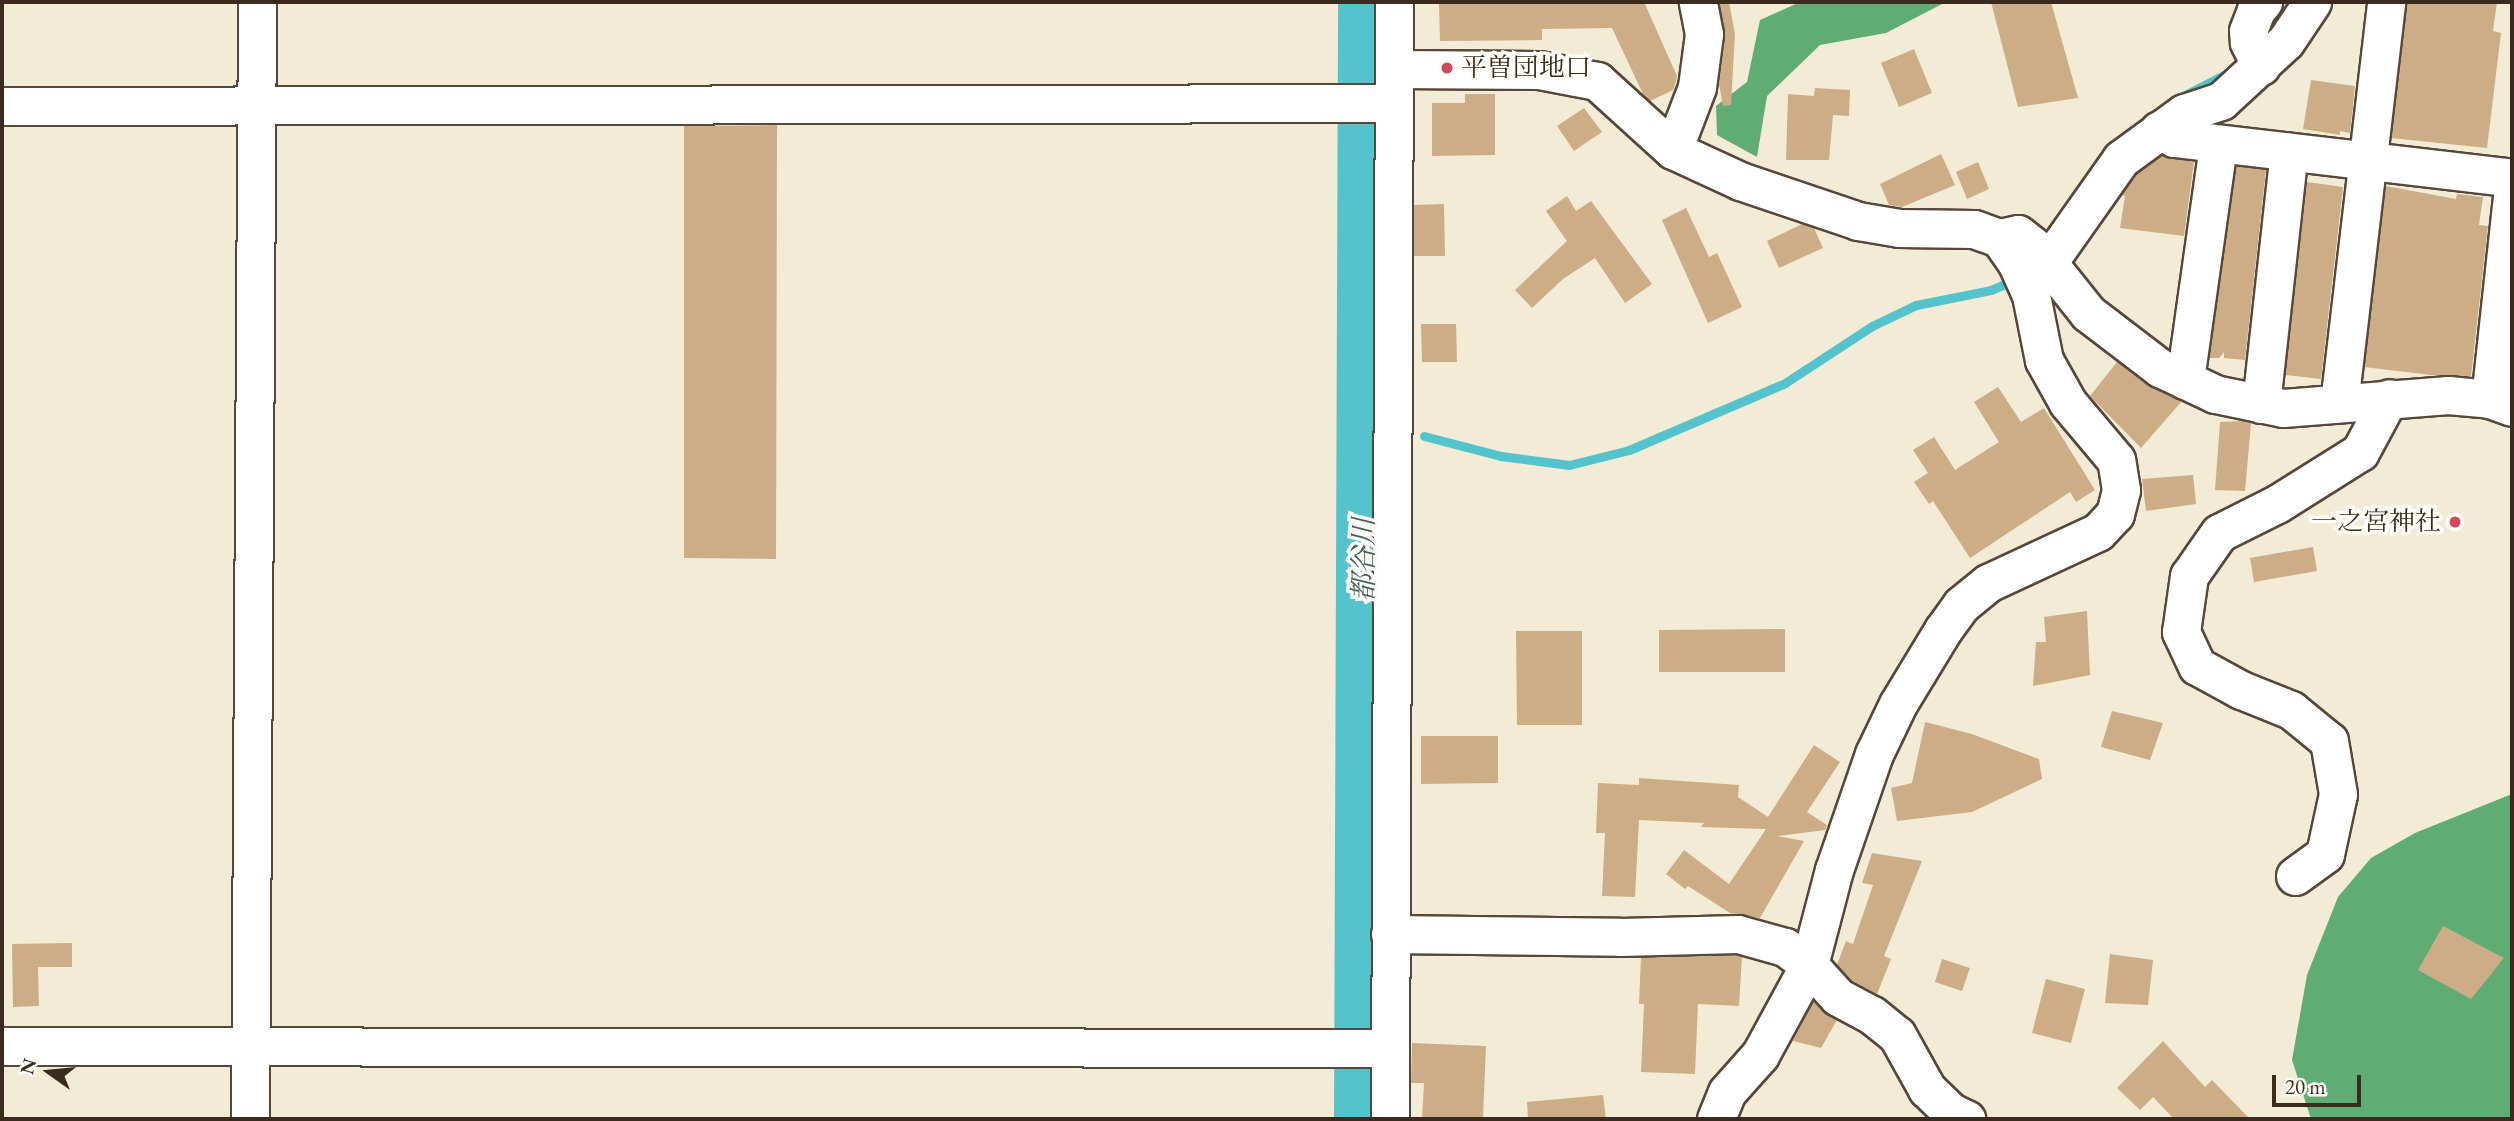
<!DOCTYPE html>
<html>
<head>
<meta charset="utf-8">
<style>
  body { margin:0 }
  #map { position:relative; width:2514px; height:1121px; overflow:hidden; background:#f2ecd6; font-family:"EB Garamond","Noto Serif JP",serif }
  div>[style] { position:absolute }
  .forest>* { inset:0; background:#60ac75 }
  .stream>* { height:9px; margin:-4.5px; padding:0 4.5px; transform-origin:4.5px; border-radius:4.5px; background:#55c3cb }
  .river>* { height:54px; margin:-27px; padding:0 27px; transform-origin:27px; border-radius:27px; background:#55c3cb }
  .building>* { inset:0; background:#cdad86 }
  .roads { filter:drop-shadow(2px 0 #56473a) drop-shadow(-2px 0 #56473a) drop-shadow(0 2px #56473a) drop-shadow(0 -2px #56473a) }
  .minor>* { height:37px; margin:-18.5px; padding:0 18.5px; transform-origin:18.5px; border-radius:18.5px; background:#fff }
  .dots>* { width:19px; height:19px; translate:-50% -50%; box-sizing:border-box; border:4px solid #fdfcf7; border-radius:50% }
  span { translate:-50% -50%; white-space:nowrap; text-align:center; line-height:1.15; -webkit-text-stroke:7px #fdfcf7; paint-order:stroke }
  .poi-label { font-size:26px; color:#3b2a1e }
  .left { translate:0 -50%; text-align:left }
  .right { translate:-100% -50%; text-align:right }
  .water-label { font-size:28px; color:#44605b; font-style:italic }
  .frame { position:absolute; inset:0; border:4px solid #3b2a1e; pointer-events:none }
  .north { position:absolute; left:14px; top:1037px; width:70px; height:70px; -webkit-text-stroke:5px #fdfcf7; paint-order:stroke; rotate:285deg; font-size:19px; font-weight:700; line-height:28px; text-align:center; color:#3b2a1e }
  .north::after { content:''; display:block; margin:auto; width:24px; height:32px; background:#3b2a1e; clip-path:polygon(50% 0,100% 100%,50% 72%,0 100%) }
  .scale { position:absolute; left:2272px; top:1075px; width:89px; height:32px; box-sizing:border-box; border:4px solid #3b2a1e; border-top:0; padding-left:9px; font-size:21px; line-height:24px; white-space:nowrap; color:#3b2a1e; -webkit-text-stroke:5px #fdfcf7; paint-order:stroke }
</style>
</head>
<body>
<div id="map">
  <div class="forest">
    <div style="clip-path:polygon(1800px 2px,1946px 2px,1886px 33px,1820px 45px,1767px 96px,1757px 157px,1717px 135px,1716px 106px,1747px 82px,1760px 20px)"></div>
    <div style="clip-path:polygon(2512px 794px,2512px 1119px,2311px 1119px,2292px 1060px,2307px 975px,2338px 897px,2371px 858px,2415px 833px)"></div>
  </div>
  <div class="stream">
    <div style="left:2183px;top:96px;width:53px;rotate:-27.1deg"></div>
    <div style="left:1424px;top:436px;width:80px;rotate:14.6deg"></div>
    <div style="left:1501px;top:456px;width:69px;rotate:7.5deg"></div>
    <div style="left:1569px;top:465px;width:62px;rotate:-14deg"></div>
    <div style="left:1629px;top:450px;width:170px;rotate:-23.2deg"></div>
    <div style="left:1785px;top:383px;width:104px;rotate:-33.2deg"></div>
    <div style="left:1872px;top:326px;width:49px;rotate:-25.5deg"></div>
    <div style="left:1916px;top:305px;width:76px;rotate:-11.3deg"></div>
    <div style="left:1991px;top:290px;width:25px;rotate:-23deg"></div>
  </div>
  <div class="river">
    <div style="left:1361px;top:1119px;width:1117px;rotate:-89.79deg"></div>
  </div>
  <div class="building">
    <div style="clip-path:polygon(1439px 2px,1644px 2px,1677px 76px,1676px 82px,1673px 90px,1650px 101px,1643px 94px,1612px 28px,1542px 29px,1542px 40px,1440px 41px)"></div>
    <div style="clip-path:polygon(1719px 2px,1729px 2px,1735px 34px,1731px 105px,1723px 106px,1719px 84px,1725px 36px)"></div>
    <div style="clip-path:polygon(1991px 2px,2051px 2px,2078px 98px,2018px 107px)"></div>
    <div style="clip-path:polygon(2407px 2px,2497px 2px,2493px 31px,2501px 33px,2487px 148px,2391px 138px)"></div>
    <div style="clip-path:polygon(1914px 49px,1932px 93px,1899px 107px,1881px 63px)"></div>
    <div style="clip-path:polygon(2311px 80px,2355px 86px,2350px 133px,2340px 131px,2340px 135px,2303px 129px)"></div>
    <div style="clip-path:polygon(1815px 88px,1850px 90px,1849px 116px,1833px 115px,1829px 160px,1786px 160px,1788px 94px,1814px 96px)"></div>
    <div style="clip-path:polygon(1465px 94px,1495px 94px,1495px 155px,1432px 156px,1432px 103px,1465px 103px)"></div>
    <div style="clip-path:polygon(1584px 108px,1602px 132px,1574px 151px,1557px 126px)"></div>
    <div style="clip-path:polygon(777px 125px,776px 559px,684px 558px,684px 126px)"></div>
    <div style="clip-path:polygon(1941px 154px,1955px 185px,1902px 207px,1889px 205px,1880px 184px)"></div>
    <div style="clip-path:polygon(2162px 155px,2194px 162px,2184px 236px,2120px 228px,2125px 196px,2121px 195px,2136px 174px)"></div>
    <div style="clip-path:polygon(1978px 162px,1989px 189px,1967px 199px,1956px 172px)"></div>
    <div style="clip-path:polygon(2236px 166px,2266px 170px,2245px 360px,2224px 358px,2224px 352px,2219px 358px,2209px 358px)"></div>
    <div style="clip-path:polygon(2307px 182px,2343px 187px,2321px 379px,2285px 375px)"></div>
    <div style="clip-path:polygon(2386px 186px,2456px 199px,2457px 194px,2483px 197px,2479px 225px,2488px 226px,2471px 376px,2431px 375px,2364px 367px)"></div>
    <div style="clip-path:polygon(1567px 196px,1576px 211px,1591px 201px,1652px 284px,1625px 303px,1595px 258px,1563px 279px,1532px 308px,1515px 290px,1567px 241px,1546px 211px)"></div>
    <div style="clip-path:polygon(1444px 204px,1445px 256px,1414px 256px,1414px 205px)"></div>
    <div style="clip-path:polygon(1686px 208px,1709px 257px,1717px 253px,1742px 307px,1708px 323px,1662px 220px)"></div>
    <div style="clip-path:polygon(1802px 224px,1814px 228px,1823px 248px,1779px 268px,1767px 241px)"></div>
    <div style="clip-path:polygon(1421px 324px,1456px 324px,1457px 362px,1422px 362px)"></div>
    <div style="clip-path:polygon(2117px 362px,2147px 385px,2182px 401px,2141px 448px,2090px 396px)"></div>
    <div style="clip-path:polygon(1998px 387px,2021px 422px,2044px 408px,2095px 490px,2076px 502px,2070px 492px,1970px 558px,1933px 501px,1929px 504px,1914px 482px,1928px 473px,1913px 450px,1934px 437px,1955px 470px,1999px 442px,1974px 402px)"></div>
    <div style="clip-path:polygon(2244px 421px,2251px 423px,2245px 491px,2215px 490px,2220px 422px)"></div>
    <div style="clip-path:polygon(2193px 475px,2196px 504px,2146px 511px,2142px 479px)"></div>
    <div style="clip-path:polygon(2313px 547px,2317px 571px,2254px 582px,2250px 558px)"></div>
    <div style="clip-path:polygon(2087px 611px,2090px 675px,2033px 686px,2036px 642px,2046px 642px,2044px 617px)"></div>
    <div style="clip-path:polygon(1785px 629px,1785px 672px,1659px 672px,1659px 630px)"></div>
    <div style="clip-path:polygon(1516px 631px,1582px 631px,1582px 725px,1517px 725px)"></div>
    <div style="clip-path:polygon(2112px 711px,2163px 723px,2150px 760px,2101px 747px)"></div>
    <div style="clip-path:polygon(1925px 722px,1972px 734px,2039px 759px,2042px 779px,1972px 812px,1897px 821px,1891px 788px,1912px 783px)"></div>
    <div style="clip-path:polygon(1421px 736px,1498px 736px,1498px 783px,1421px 784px)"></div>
    <div style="clip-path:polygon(1814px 745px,1840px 762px,1807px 812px,1827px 825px,1825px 830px,1777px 836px,1804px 841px,1760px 918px,1730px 913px,1688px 886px,1685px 889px,1666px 874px,1684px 850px,1729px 884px,1766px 829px,1701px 827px,1704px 823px,1639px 820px,1635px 897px,1602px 896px,1605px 833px,1596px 833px,1598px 783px,1639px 785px,1639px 778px,1739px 785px,1738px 797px,1768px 817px)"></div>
    <div style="clip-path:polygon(1872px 853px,1922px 861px,1884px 956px,1891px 959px,1877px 994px,1851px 980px,1837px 965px,1846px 941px,1853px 944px,1873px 885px,1862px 883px)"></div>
    <div style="clip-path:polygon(2443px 926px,2504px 958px,2471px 999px,2418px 970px)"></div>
    <div style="clip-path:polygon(72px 943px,72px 967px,38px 967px,39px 1006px,13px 1007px,12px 944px)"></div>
    <div style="clip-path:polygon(2110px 954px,2153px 960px,2148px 1005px,2105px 1003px)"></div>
    <div style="clip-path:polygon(1735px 955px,1742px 957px,1739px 1006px,1698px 1004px,1695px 1074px,1641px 1072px,1644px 1004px,1639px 1004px,1641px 957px)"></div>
    <div style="clip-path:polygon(1942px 959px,1970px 968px,1962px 991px,1935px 982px)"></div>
    <div style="clip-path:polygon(2046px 979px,2085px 989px,2071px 1043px,2032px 1033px)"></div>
    <div style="clip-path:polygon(1813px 1002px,1837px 1020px,1821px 1048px,1793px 1041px)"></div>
    <div style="clip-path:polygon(2163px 1041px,2205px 1087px,2212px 1080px,2250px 1119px,2174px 1119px,2153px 1097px,2140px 1110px,2117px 1088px)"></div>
    <div style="clip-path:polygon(1412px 1043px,1486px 1046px,1483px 1119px,1422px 1119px,1424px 1083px,1411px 1083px)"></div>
    <div style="clip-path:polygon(1603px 1095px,1606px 1119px,1528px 1119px,1527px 1102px)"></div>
  </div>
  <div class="roads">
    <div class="minor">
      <div style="left:2261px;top:66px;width:27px;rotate:-117deg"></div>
      <div style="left:2249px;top:42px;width:11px;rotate:-95deg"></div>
      <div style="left:2248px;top:31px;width:22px;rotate:-69deg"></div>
      <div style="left:2256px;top:10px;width:11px;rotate:-49deg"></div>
      <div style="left:1395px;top:69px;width:144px;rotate:0.4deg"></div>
      <div style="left:1539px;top:70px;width:59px;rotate:10.7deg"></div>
      <div style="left:1597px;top:81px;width:103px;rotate:42.2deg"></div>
      <div style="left:1673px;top:150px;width:74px;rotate:24.8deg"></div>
      <div style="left:1740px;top:181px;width:125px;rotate:18.7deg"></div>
      <div style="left:1858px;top:221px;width:42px;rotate:9.7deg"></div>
      <div style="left:1899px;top:228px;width:75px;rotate:0.8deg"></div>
      <div style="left:1974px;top:229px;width:27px;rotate:20deg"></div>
      <div style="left:1999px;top:238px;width:19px;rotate:-12deg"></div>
      <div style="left:2018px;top:234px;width:24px;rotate:38deg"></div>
      <div style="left:2037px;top:249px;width:82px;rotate:51.4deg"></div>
      <div style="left:2088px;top:313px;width:91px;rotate:37.4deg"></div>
      <div style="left:2160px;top:368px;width:61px;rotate:25.3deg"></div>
      <div style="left:2215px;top:394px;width:69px;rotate:11.6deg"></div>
      <div style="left:2283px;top:408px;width:166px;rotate:-4.5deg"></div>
      <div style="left:2448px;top:395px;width:42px;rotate:5.4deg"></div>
      <div style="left:2490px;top:399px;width:23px;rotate:20deg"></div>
      <div style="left:2px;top:106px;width:1392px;rotate:-0.12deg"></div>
      <div style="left:2159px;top:130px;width:17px;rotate:28deg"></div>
      <div style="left:2174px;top:138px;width:340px;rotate:6.7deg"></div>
      <div style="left:1673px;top:150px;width:67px;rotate:-69.1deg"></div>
      <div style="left:1697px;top:87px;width:53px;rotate:-82.5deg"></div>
      <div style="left:1704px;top:34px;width:33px;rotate:-101deg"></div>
      <div style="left:2047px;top:264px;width:128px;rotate:-54.8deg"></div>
      <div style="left:2121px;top:159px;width:78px;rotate:-36.1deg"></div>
      <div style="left:2184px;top:113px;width:39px;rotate:-18deg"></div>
      <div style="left:2221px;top:101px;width:88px;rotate:-42.7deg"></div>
      <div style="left:2286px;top:41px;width:47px;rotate:-56.3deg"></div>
      <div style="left:2185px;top:380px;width:238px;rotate:-82deg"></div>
      <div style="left:2490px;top:399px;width:202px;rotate:-83.8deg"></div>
      <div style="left:2342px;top:402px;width:15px;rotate:-94deg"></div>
      <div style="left:2341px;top:387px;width:388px;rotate:-83.3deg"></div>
      <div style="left:2261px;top:404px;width:254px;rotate:-83.7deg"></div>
      <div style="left:2295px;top:876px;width:37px;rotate:-36deg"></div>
      <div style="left:2325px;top:854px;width:61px;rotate:-77.8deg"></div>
      <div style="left:2338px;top:794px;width:54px;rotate:-99.6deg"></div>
      <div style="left:2329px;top:741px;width:49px;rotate:-140.8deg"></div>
      <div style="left:2291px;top:710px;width:54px;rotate:-158.2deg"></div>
      <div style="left:2241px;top:690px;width:50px;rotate:-151.4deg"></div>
      <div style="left:2197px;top:666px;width:38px;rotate:-115deg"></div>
      <div style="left:2181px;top:632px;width:57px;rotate:-81.9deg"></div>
      <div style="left:2189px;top:576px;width:52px;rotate:-55.1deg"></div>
      <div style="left:2219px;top:533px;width:65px;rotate:-26.6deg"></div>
      <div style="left:2277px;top:504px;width:98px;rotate:-32.1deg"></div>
      <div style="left:2360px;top:452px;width:61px;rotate:-61.8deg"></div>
      <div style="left:1390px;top:934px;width:230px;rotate:0.7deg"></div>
      <div style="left:1620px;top:937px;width:118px;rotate:-1.5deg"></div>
      <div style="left:1738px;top:934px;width:49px;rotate:15.5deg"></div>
      <div style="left:1785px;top:947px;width:30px;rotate:37deg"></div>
      <div style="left:1809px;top:965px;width:43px;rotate:47.8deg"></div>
      <div style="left:1838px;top:997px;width:38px;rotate:28deg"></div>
      <div style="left:1872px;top:1015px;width:32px;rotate:39deg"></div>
      <div style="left:1897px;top:1035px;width:62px;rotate:60.9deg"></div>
      <div style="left:1927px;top:1089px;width:33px;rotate:44deg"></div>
      <div style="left:1951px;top:1112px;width:17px;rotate:25deg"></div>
      <div style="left:2px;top:1046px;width:1388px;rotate:0.08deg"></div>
      <div style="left:250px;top:1119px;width:1117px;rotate:-89.64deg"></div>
      <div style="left:1390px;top:1119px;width:1117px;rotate:-89.79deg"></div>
      <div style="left:1716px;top:1119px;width:29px;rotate:-68deg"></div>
      <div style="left:1727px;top:1092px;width:50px;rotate:-48.3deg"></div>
      <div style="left:1760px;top:1055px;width:102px;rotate:-61.4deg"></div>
      <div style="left:1809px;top:965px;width:98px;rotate:-75.3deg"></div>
      <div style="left:1834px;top:870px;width:123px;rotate:-71deg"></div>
      <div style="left:1874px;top:754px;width:55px;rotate:-64.4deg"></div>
      <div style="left:1898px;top:704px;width:87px;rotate:-58.7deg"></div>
      <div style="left:1943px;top:630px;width:31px;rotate:-54deg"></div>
      <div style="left:1961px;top:605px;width:35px;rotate:-39deg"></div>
      <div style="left:1988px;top:583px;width:121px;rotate:-24.9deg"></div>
      <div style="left:2098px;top:532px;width:25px;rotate:-47deg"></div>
      <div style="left:2115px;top:514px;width:25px;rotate:-76deg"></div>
      <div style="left:2121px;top:490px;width:30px;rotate:-99deg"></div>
      <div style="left:2116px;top:460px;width:75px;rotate:-130.1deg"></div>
      <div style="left:2068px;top:403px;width:49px;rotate:-119.2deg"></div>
      <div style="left:2044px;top:360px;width:66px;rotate:-101.3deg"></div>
      <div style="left:2031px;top:295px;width:36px;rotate:-114deg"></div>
      <div style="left:2016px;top:262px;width:29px;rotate:-125deg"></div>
    </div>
  </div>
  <div class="dots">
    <div style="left:1447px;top:68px;background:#d1495b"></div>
    <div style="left:2455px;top:522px;background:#d1495b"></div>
  </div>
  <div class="poi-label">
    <span class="left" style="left:1461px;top:68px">平曽団地口</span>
    <span class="right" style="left:2441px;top:522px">一之宮神社</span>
  </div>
  <div class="water-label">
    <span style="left:1363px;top:560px;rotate:-90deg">都谷川</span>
  </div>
  <div class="frame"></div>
  <div class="north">N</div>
  <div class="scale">20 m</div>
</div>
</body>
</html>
